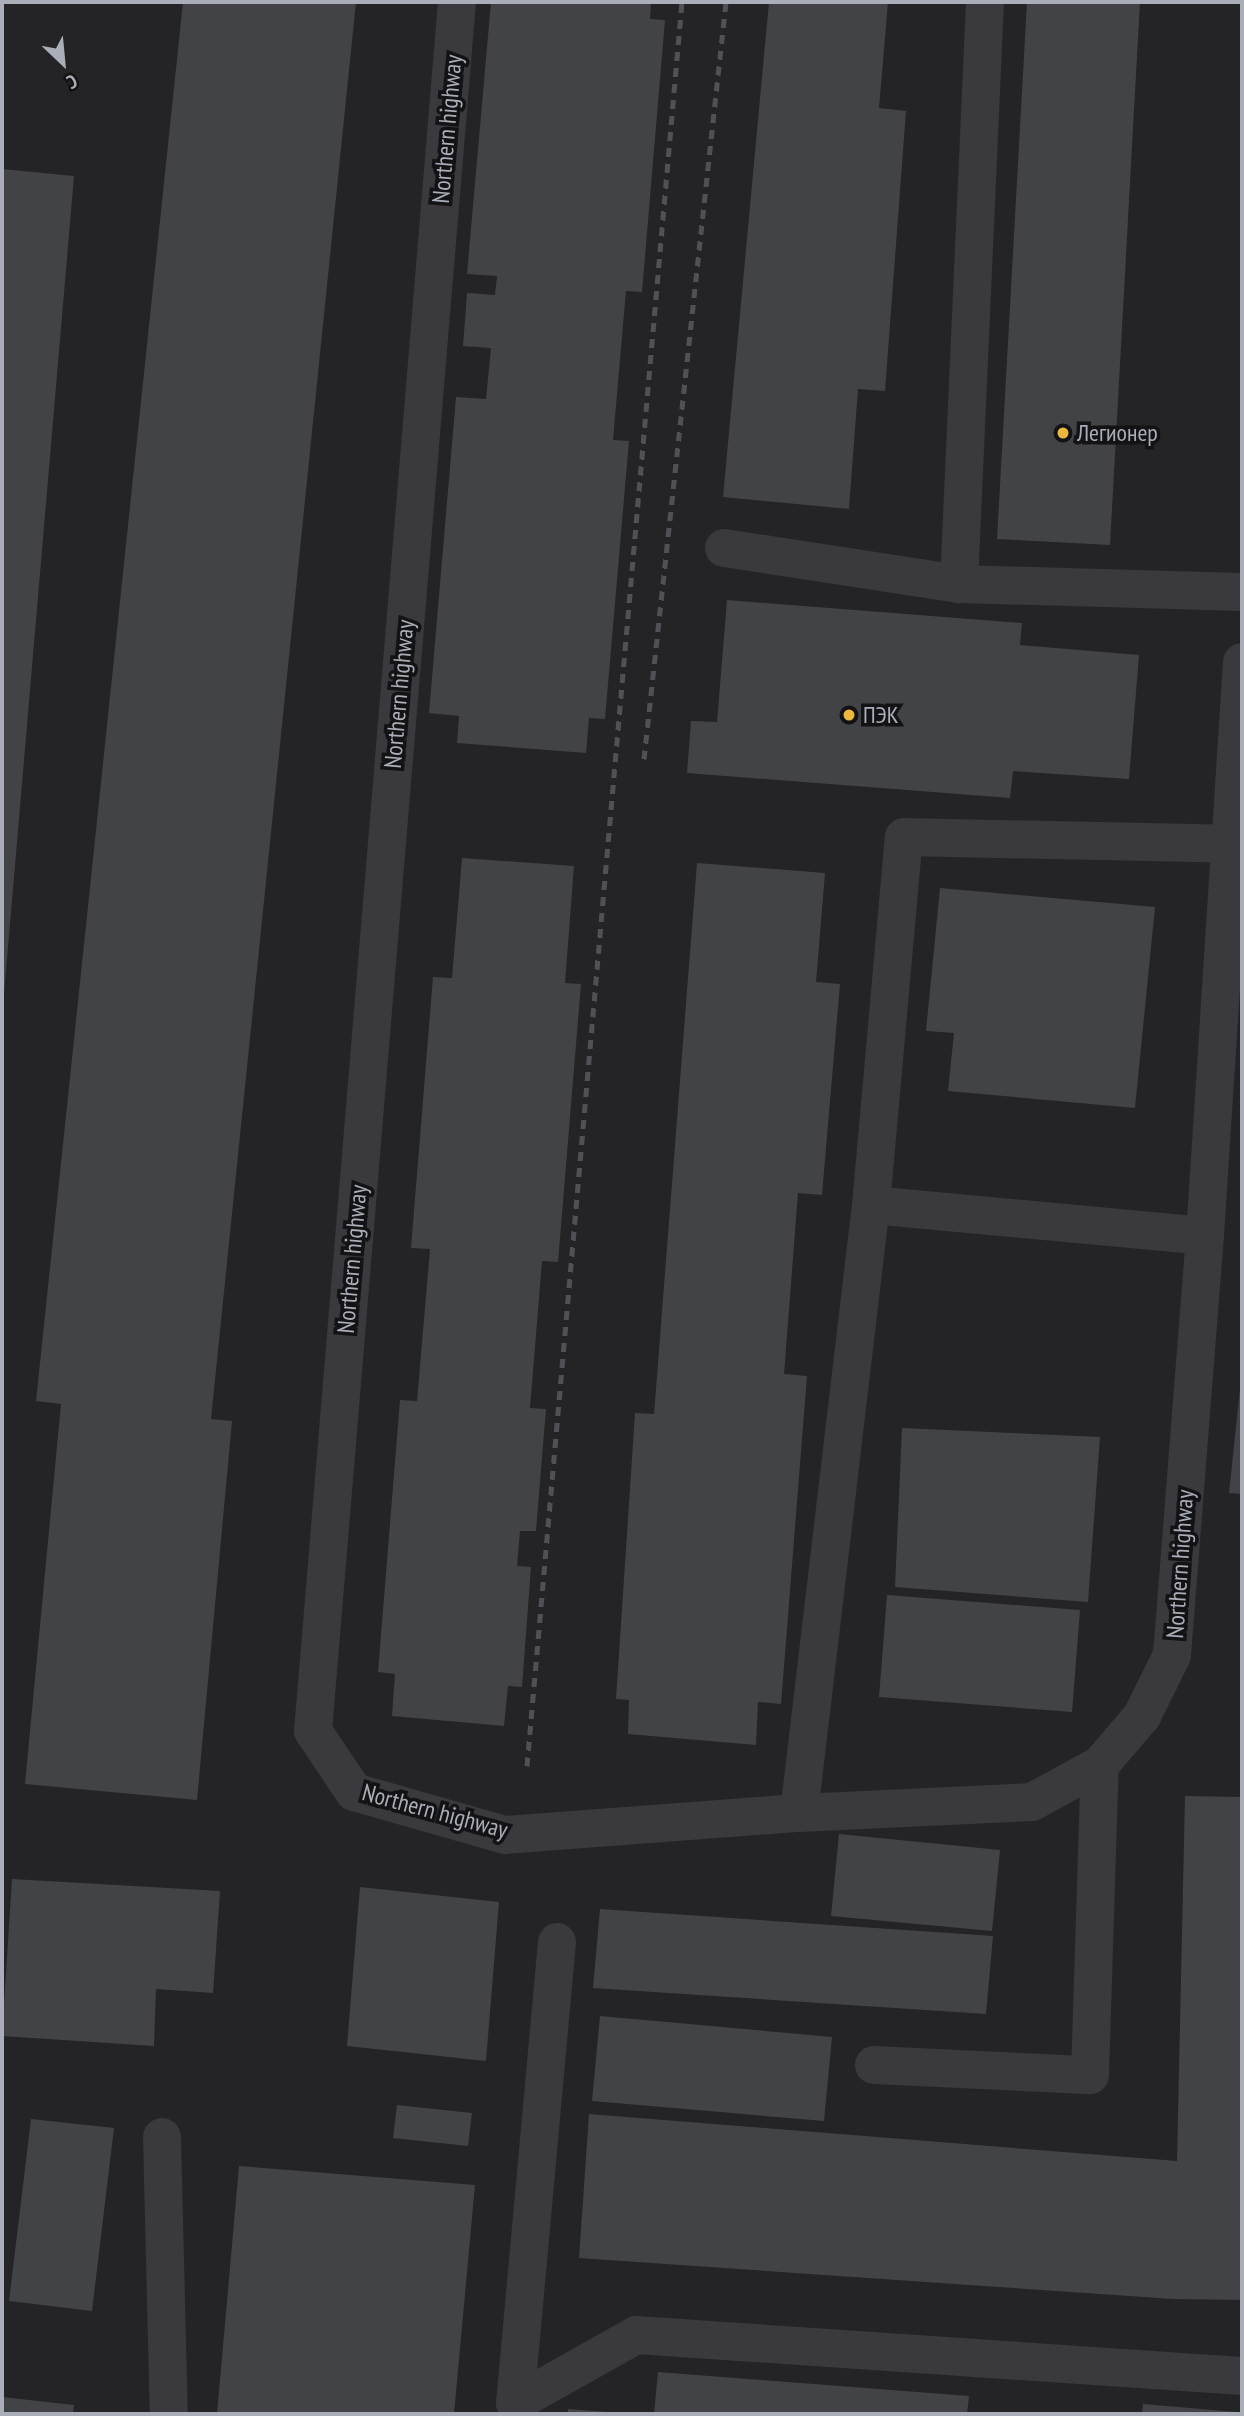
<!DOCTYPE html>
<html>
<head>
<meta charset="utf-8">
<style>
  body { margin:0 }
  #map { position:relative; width:1244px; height:2416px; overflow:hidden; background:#181719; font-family:"PT Sans Narrow",sans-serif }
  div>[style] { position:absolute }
  .built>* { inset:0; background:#242426 }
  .building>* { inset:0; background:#424346 }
  .minor>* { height:38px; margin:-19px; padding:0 19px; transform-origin:19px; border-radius:19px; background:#39393e }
  .rail>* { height:5px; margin-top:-2.5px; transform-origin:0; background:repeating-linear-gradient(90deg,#505157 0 9px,transparent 0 16px) }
  .dots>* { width:19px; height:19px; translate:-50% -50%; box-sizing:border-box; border:4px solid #131214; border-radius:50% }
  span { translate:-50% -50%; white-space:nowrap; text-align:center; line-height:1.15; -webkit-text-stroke:7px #131214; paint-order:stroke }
  .street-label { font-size:24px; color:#aaaeb9 }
  .poi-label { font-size:24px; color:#aaaeb9 }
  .left { translate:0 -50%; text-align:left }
  .frame { position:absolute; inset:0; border:4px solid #aaaeb9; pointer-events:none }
  .north { position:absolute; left:28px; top:28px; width:70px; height:70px; -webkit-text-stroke:5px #131214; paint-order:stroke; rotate:154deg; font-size:19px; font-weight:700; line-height:28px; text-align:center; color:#aaaeb9 }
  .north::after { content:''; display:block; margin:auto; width:24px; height:32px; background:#aaaeb9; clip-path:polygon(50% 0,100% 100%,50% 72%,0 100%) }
</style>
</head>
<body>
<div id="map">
  <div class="built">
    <div style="clip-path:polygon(2px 2px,1242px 2px,1242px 2414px,2px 2414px)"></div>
  </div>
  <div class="building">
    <div style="clip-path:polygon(183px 2px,356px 2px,211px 1419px,232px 1421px,197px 1800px,25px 1784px,61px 1404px,36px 1401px)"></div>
    <div style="clip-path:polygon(491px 2px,651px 2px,650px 19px,665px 20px,642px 292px,626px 291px,613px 440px,629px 441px,605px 719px,589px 718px,586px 753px,457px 743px,459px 716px,429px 713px,456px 397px,486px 399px,491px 348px,463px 346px,467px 293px,495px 295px,497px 276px,467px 274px)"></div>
    <div style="clip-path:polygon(769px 2px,888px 2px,879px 108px,906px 111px,885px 391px,858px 389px,849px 509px,723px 497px)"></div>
    <div style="clip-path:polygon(1027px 2px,1140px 2px,1110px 545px,997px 539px)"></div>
    <div style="clip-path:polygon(2px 169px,74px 176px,4px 994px,2px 994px)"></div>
    <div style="clip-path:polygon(727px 600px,1022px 623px,1020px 645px,1139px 655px,1129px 779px,1013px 771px,1010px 798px,687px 773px,691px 721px,717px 722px)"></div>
    <div style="clip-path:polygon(462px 858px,574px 866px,565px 983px,581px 984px,558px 1262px,542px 1261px,530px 1408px,546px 1409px,536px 1531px,520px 1531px,517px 1566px,531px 1567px,522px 1687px,508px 1686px,504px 1726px,392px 1716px,395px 1674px,378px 1672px,400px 1400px,417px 1401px,430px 1249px,411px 1248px,433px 977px,452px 978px)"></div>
    <div style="clip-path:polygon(697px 863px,825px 873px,816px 982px,840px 984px,822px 1195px,798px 1193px,784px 1374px,807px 1376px,781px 1704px,758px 1702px,756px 1745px,628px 1734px,629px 1700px,616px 1699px,635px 1413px,654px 1414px)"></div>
    <div style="clip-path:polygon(940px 888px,1155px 907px,1135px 1108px,948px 1091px,954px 1033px,926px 1031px)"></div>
    <div style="clip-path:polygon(1240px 1389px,1242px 1389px,1242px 1494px,1229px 1493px)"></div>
    <div style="clip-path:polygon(902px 1428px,1100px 1437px,1088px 1602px,895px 1587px)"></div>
    <div style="clip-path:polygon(887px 1595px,1080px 1610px,1072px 1712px,879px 1697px)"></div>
    <div style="clip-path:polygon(1185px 1796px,1242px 1797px,1242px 2300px,1173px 2299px,579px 2258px,589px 2114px,1177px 2161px)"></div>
    <div style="clip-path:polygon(839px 1834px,1000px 1850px,992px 1931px,831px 1916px)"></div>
    <div style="clip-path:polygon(12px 1879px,220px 1891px,213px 1993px,156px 1989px,154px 2046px,2px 2036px)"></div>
    <div style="clip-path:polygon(360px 1887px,499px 1902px,486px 2061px,347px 2046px)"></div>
    <div style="clip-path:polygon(600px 1909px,993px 1936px,986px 2014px,593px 1988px)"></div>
    <div style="clip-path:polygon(600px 2016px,832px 2037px,824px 2121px,592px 2101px)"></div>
    <div style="clip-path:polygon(397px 2105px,472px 2113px,468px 2146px,393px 2138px)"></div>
    <div style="clip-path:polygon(31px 2119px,114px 2128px,92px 2311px,9px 2301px)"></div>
    <div style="clip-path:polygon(239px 2166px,475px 2185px,454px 2414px,217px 2414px)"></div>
    <div style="clip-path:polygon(658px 2372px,969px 2396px,967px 2414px,654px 2414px)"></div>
    <div style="clip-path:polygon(2px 2397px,74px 2405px,73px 2414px,2px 2414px)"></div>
    <div style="clip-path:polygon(1143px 2404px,1237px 2412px,1237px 2414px,1142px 2414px)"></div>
    <div style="clip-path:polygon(568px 2409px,608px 2412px,608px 2414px,568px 2414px)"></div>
  </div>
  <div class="minor">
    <div style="left:457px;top:2px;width:1735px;rotate:94.76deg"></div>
    <div style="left:313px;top:1731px;width:73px;rotate:56.1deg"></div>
    <div style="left:354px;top:1792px;width:157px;rotate:15.9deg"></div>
    <div style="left:505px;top:1835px;width:295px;rotate:-4.3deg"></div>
    <div style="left:799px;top:1813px;width:233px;rotate:-2.7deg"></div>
    <div style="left:1032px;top:1802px;width:77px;rotate:-28.6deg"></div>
    <div style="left:1100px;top:1765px;width:65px;rotate:-49.4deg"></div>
    <div style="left:1142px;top:1716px;width:68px;rotate:-63.8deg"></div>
    <div style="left:1172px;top:1655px;width:420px;rotate:-85.5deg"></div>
    <div style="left:1205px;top:1236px;width:575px;rotate:-86.31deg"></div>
    <div style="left:985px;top:2px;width:583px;rotate:92.56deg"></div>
    <div style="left:959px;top:584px;width:283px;rotate:1.6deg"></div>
    <div style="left:724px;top:548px;width:238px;rotate:8.7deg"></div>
    <div style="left:871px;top:1205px;width:335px;rotate:5.3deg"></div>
    <div style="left:799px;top:1813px;width:612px;rotate:-83.25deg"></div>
    <div style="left:871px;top:1205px;width:369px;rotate:-84.9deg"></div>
    <div style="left:904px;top:837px;width:338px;rotate:1.2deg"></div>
    <div style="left:557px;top:1942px;width:463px;rotate:95.2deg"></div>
    <div style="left:515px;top:2403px;width:139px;rotate:-29.3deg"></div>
    <div style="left:636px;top:2335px;width:607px;rotate:3.87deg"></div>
    <div style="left:874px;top:2065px;width:216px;rotate:2.7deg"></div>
    <div style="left:1090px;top:2075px;width:310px;rotate:-88.2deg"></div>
    <div style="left:162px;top:2137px;width:277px;rotate:88.6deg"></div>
  </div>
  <div class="rail">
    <div style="left:644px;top:759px;width:761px;rotate:-83.82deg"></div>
    <div style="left:527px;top:1766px;width:1771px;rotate:-84.98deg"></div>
  </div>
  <div class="dots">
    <div style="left:1063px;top:433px;background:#ebb73e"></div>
    <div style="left:849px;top:715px;background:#ebb73e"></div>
  </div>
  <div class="street-label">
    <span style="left:447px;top:129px;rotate:-85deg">Northern highway</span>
    <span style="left:399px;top:694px;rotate:-85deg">Northern highway</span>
    <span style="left:352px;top:1259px;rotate:-85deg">Northern highway</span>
    <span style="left:1180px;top:1564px;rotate:-86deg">Northern highway</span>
    <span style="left:435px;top:1811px;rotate:15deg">Northern highway</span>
  </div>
  <div class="poi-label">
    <span class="left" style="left:1077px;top:433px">Легионер</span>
    <span class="left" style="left:863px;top:715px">ПЭК</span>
  </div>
  <div class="frame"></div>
  <div class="north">С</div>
</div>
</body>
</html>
